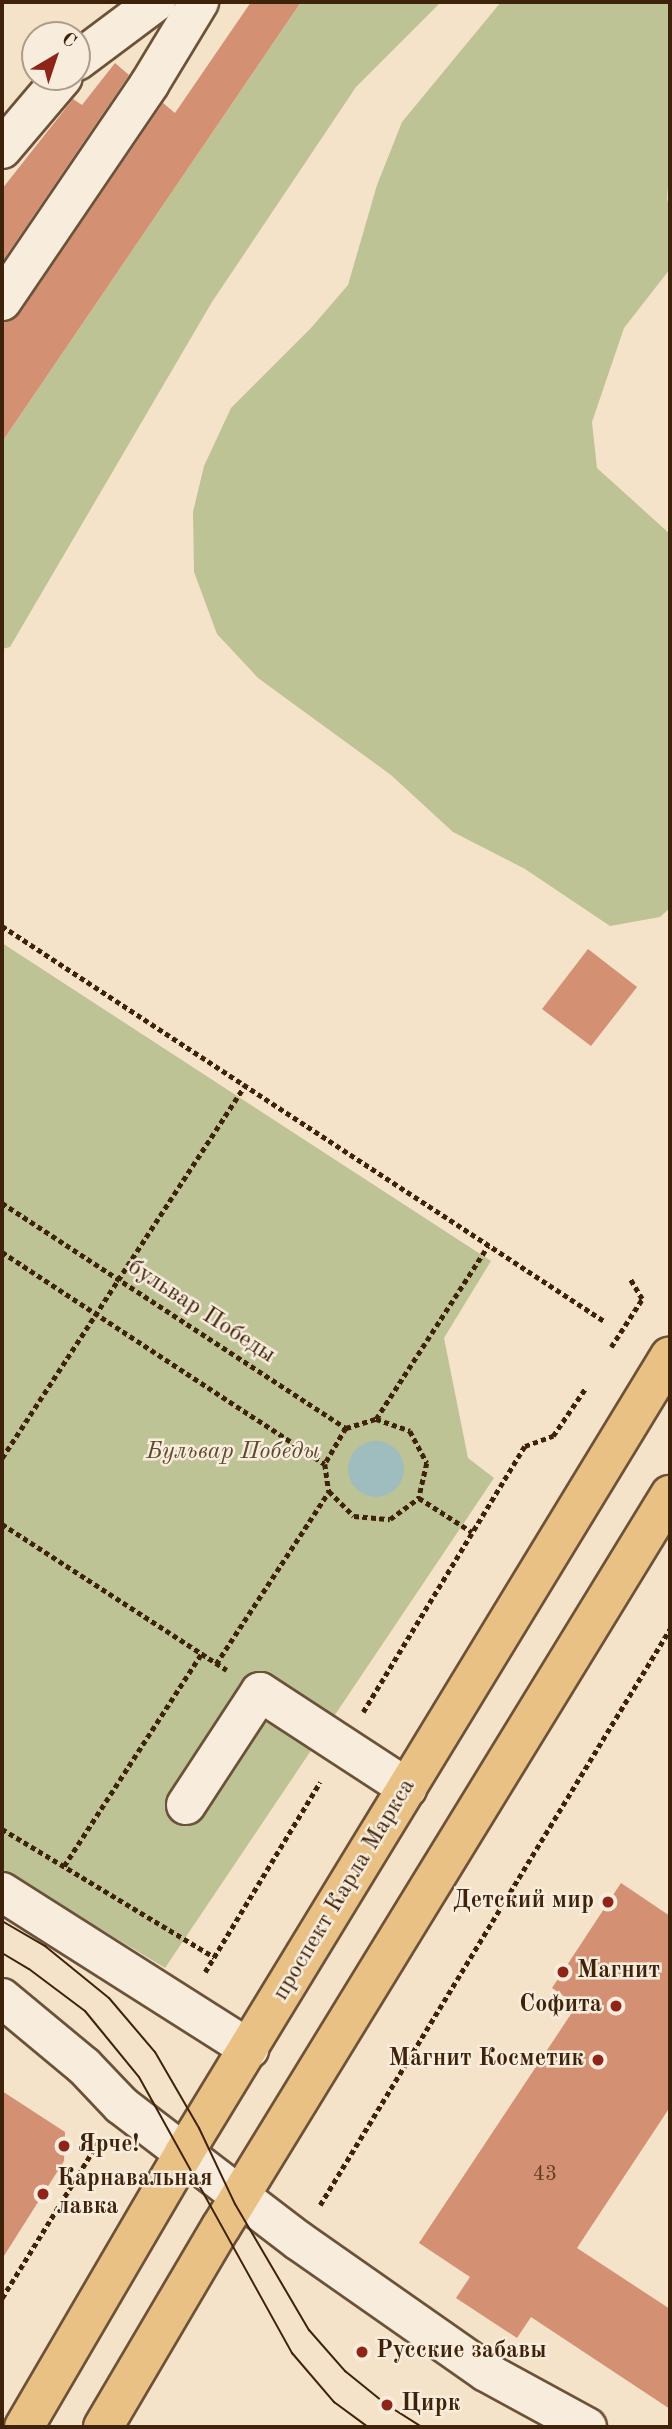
<!DOCTYPE html>
<html>
<head>
<meta charset="utf-8">
<style>
  body { margin:0 }
  #map { position:relative; width:672px; height:2429px; overflow:hidden; background:#f4e2c9; font-family:"Old Standard TT",serif }
  div>[style] { position:absolute }
  .green>* { inset:0; background:#bec395 }
  .water>* { inset:0; background:#9fbcbe }
  .round { border-radius:50% }
  .building>* { inset:0; background:#d49072 }
  .path>* { height:4.5px; margin-top:-2.25px; transform-origin:0; background:repeating-linear-gradient(90deg,#3e2209 0 5px,transparent 0 8.5px) }
  .roads { filter:drop-shadow(2px 0 #6c5239) drop-shadow(-2px 0 #6c5239) drop-shadow(0 2px #6c5239) drop-shadow(0 -2px #6c5239) }
  .minor>* { height:38px; margin:-19px; padding:0 19px; transform-origin:19px; border-radius:19px; background:#f8ecdc }
  .major>* { height:38px; margin:-19px; padding:0 19px; transform-origin:19px; border-radius:19px; background:#eac184 }
  .tram>* { height:2px; margin:-1px; padding:0 1px; transform-origin:1px; border-radius:1px; background:#3e2209 }
  .dots>* { width:19px; height:19px; translate:-50% -50%; box-sizing:border-box; border:4px solid #f8ecdc; border-radius:50% }
  span { translate:-50% -50%; white-space:nowrap; text-align:center; line-height:1.15; -webkit-text-stroke:5px #f8ecdc; paint-order:stroke }
  .number-label { font-size:21px; color:#643e23 }
  .number-label span { -webkit-text-stroke-width:0 }
  .street-label { font-size:24px; color:#3e2209 }
  .park-label { font-size:24px; color:#5e4a2c; font-style:italic }
  .poi-label { font-size:24px; color:#3e2209; font-weight:700 }
  .right { translate:-100% -50%; text-align:right }
  .left { translate:0 -50%; text-align:left }
  .frame { position:absolute; inset:0; border:4px solid #3e2209; pointer-events:none }
  .north { position:absolute; left:21px; top:21px; width:70px; height:70px; box-sizing:border-box; background:#f8ecdc; border:2px solid #ae9b88; border-radius:50%; rotate:39deg; font-size:19px; font-weight:700; line-height:28px; text-align:center; color:#3e2209 }
  .north::after { content:''; display:block; margin:auto; width:24px; height:32px; background:#8f2418; clip-path:polygon(50% 0,100% 100%,50% 72%,0 100%) }
</style>
</head>
<body>
<div id="map">
  <div class="green">
    <div style="clip-path:polygon(301px 2px,441px 2px,356px 87px,212px 302px,10px 647px,2px 649px,2px 442px)"></div>
    <div style="clip-path:polygon(501px 2px,670px 2px,670px 158px,667px 199px,670px 210px,670px 269px,624px 328px,592px 422px,597px 468px,670px 534px,670px 908px,660px 917px,610px 926px,525px 869px,453px 832px,391px 775px,258px 678px,217px 634px,194px 572px,193px 512px,204px 466px,231px 408px,311px 328px,348px 285px,377px 185px,402px 122px)"></div>
    <div style="clip-path:polygon(2px 943px,491px 1261px,444px 1338px,468px 1458px,494px 1478px,165px 1968px,2px 1869px)"></div>
  </div>
  <div class="water">
    <div class="round" style="left:348px;top:1441px;width:56px;height:56px"></div>
  </div>
  <div class="building">
    <div style="clip-path:polygon(251px 2px,301px 2px,2px 442px,2px 323px,12px 320px,20px 313px,163px 103px,175px 113px)"></div>
    <div style="clip-path:polygon(115px 63px,129px 75px,2px 262px,2px 189px,73px 99px,82px 105px)"></div>
    <div style="clip-path:polygon(588px 949px,637px 987px,591px 1046px,542px 1009px)"></div>
    <div style="clip-path:polygon(621px 1883px,670px 1916px,670px 2107px,577px 2248px,670px 2309px,670px 2409px,531px 2317px,517px 2338px,456px 2298px,470px 2277px,419px 2243px,577px 2005px,552px 1988px)"></div>
    <div style="clip-path:polygon(2px 2091px,65px 2132px,64px 2161px,2px 2259px)"></div>
  </div>
  <div class="path">
    <div style="left:2px;top:926px;width:720px;rotate:33.27deg"></div>
    <div style="left:2px;top:1203px;width:411px;rotate:33.2deg"></div>
    <div style="left:2px;top:1252px;width:386px;rotate:33.3deg"></div>
    <div style="left:611px;top:1347px;width:57px;rotate:-57.1deg"></div>
    <div style="left:642px;top:1299px;width:23px;rotate:-121deg"></div>
    <div style="left:376px;top:1419px;width:206px;rotate:-57.1deg"></div>
    <div style="left:346px;top:1428px;width:42px;rotate:120.3deg"></div>
    <div style="left:325px;top:1464px;width:27px;rotate:82deg"></div>
    <div style="left:329px;top:1491px;width:35px;rotate:45deg"></div>
    <div style="left:354px;top:1516px;width:36px;rotate:5deg"></div>
    <div style="left:390px;top:1519px;width:36px;rotate:-36deg"></div>
    <div style="left:346px;top:1428px;width:31px;rotate:-17deg"></div>
    <div style="left:376px;top:1419px;width:36px;rotate:19deg"></div>
    <div style="left:410px;top:1431px;width:36px;rotate:62deg"></div>
    <div style="left:427px;top:1463px;width:36px;rotate:103deg"></div>
    <div style="left:2px;top:1458px;width:445px;rotate:-56.9deg"></div>
    <div style="left:419px;top:1498px;width:63px;rotate:32.7deg"></div>
    <div style="left:2px;top:1524px;width:268px;rotate:33deg"></div>
    <div style="left:216px;top:1664px;width:207px;rotate:-56.8deg"></div>
    <div style="left:363px;top:1712px;width:311px;rotate:-58.7deg"></div>
    <div style="left:525px;top:1446px;width:30px;rotate:-20deg"></div>
    <div style="left:553px;top:1436px;width:57px;rotate:-55.8deg"></div>
    <div style="left:2px;top:1829px;width:248px;rotate:31.1deg"></div>
    <div style="left:64px;top:1866px;width:252px;rotate:-57.1deg"></div>
    <div style="left:205px;top:1972px;width:222px;rotate:-58.8deg"></div>
    <div style="left:320px;top:2205px;width:674px;rotate:-58.72deg"></div>
    <div style="left:2px;top:2298px;width:185px;rotate:-58.3deg"></div>
  </div>
  <div class="roads">
    <div class="minor">
      <div style="left:77px;top:61px;width:99px;rotate:-36.8deg"></div>
      <div style="left:2px;top:149px;width:94px;rotate:-49.7deg"></div>
      <div style="left:2px;top:301px;width:263px;rotate:-55.8deg"></div>
      <div style="left:150px;top:83px;width:95px;rotate:-58.8deg"></div>
      <div style="left:186px;top:1805px;width:135px;rotate:-56.8deg"></div>
      <div style="left:260px;top:1692px;width:176px;rotate:33.1deg"></div>
      <div style="left:2px;top:1892px;width:293px;rotate:32.4deg"></div>
      <div style="left:2px;top:1998px;width:107px;rotate:39.7deg"></div>
      <div style="left:84px;top:2066px;width:54px;rotate:46.5deg"></div>
      <div style="left:121px;top:2105px;width:224px;rotate:37.4deg"></div>
      <div style="left:299px;top:2241px;width:228px;rotate:35deg"></div>
      <div style="left:486px;top:2372px;width:115px;rotate:28.6deg"></div>
    </div>
    <div class="major">
      <div style="left:24px;top:2427px;width:317px;rotate:-59.7deg"></div>
      <div style="left:184px;top:2153px;width:933px;rotate:-58.63deg"></div>
      <div style="left:103px;top:2427px;width:232px;rotate:-59.5deg"></div>
      <div style="left:221px;top:2227px;width:859px;rotate:-58.48deg"></div>
    </div>
  </div>
  <div class="tram">
    <div style="left:2px;top:1921px;width:50px;rotate:30.2deg"></div>
    <div style="left:45px;top:1946px;width:82px;rotate:39.1deg"></div>
    <div style="left:109px;top:1998px;width:71px;rotate:49.6deg"></div>
    <div style="left:155px;top:2052px;width:88px;rotate:59.9deg"></div>
    <div style="left:199px;top:2128px;width:84px;rotate:64.7deg"></div>
    <div style="left:235px;top:2204px;width:146px;rotate:59.6deg"></div>
    <div style="left:309px;top:2330px;width:55px;rotate:48.7deg"></div>
    <div style="left:345px;top:2371px;width:54px;rotate:39deg"></div>
    <div style="left:387px;top:2405px;width:41px;rotate:32.2deg"></div>
    <div style="left:2px;top:1953px;width:31px;rotate:31deg"></div>
    <div style="left:29px;top:1969px;width:70px;rotate:36.9deg"></div>
    <div style="left:85px;top:2011px;width:85px;rotate:50.7deg"></div>
    <div style="left:139px;top:2077px;width:316px;rotate:61deg"></div>
    <div style="left:292px;top:2353px;width:65px;rotate:49.4deg"></div>
    <div style="left:334px;top:2402px;width:42px;rotate:36.3deg"></div>
  </div>
  <div class="dots">
    <div style="left:608px;top:1902px;background:#8f2418"></div>
    <div style="left:563px;top:1972px;background:#8f2418"></div>
    <div style="left:616px;top:2006px;background:#8f2418"></div>
    <div style="left:598px;top:2060px;background:#8f2418"></div>
    <div style="left:64px;top:2146px;background:#8f2418"></div>
    <div style="left:43px;top:2194px;background:#8f2418"></div>
    <div style="left:362px;top:2352px;background:#8f2418"></div>
    <div style="left:387px;top:2405px;background:#8f2418"></div>
  </div>
  <div class="number-label">
    <span style="left:545px;top:2175px">43</span>
  </div>
  <div class="street-label">
    <span style="left:201px;top:1312px;rotate:33deg">бульвар Победы</span>
    <span style="left:345px;top:1890px;rotate:-59deg">проспект Карла Маркса</span>
  </div>
  <div class="park-label">
    <span style="left:233px;top:1453px">Бульвар Победы</span>
  </div>
  <div class="poi-label">
    <span class="right" style="left:594px;top:1902px">Детский мир</span>
    <span class="left" style="left:577px;top:1972px">Магнит</span>
    <span class="right" style="left:602px;top:2006px">Софита</span>
    <span class="right" style="left:584px;top:2060px">Магнит Косметик</span>
    <span class="left" style="left:78px;top:2146px">Ярче!</span>
    <span class="left" style="left:57px;top:2194px">Карнавальная<br>лавка</span>
    <span class="left" style="left:376px;top:2352px">Русские забавы</span>
    <span class="left" style="left:401px;top:2405px">Цирк</span>
  </div>
  <div class="frame"></div>
  <div class="north">С</div>
</div>
</body>
</html>
